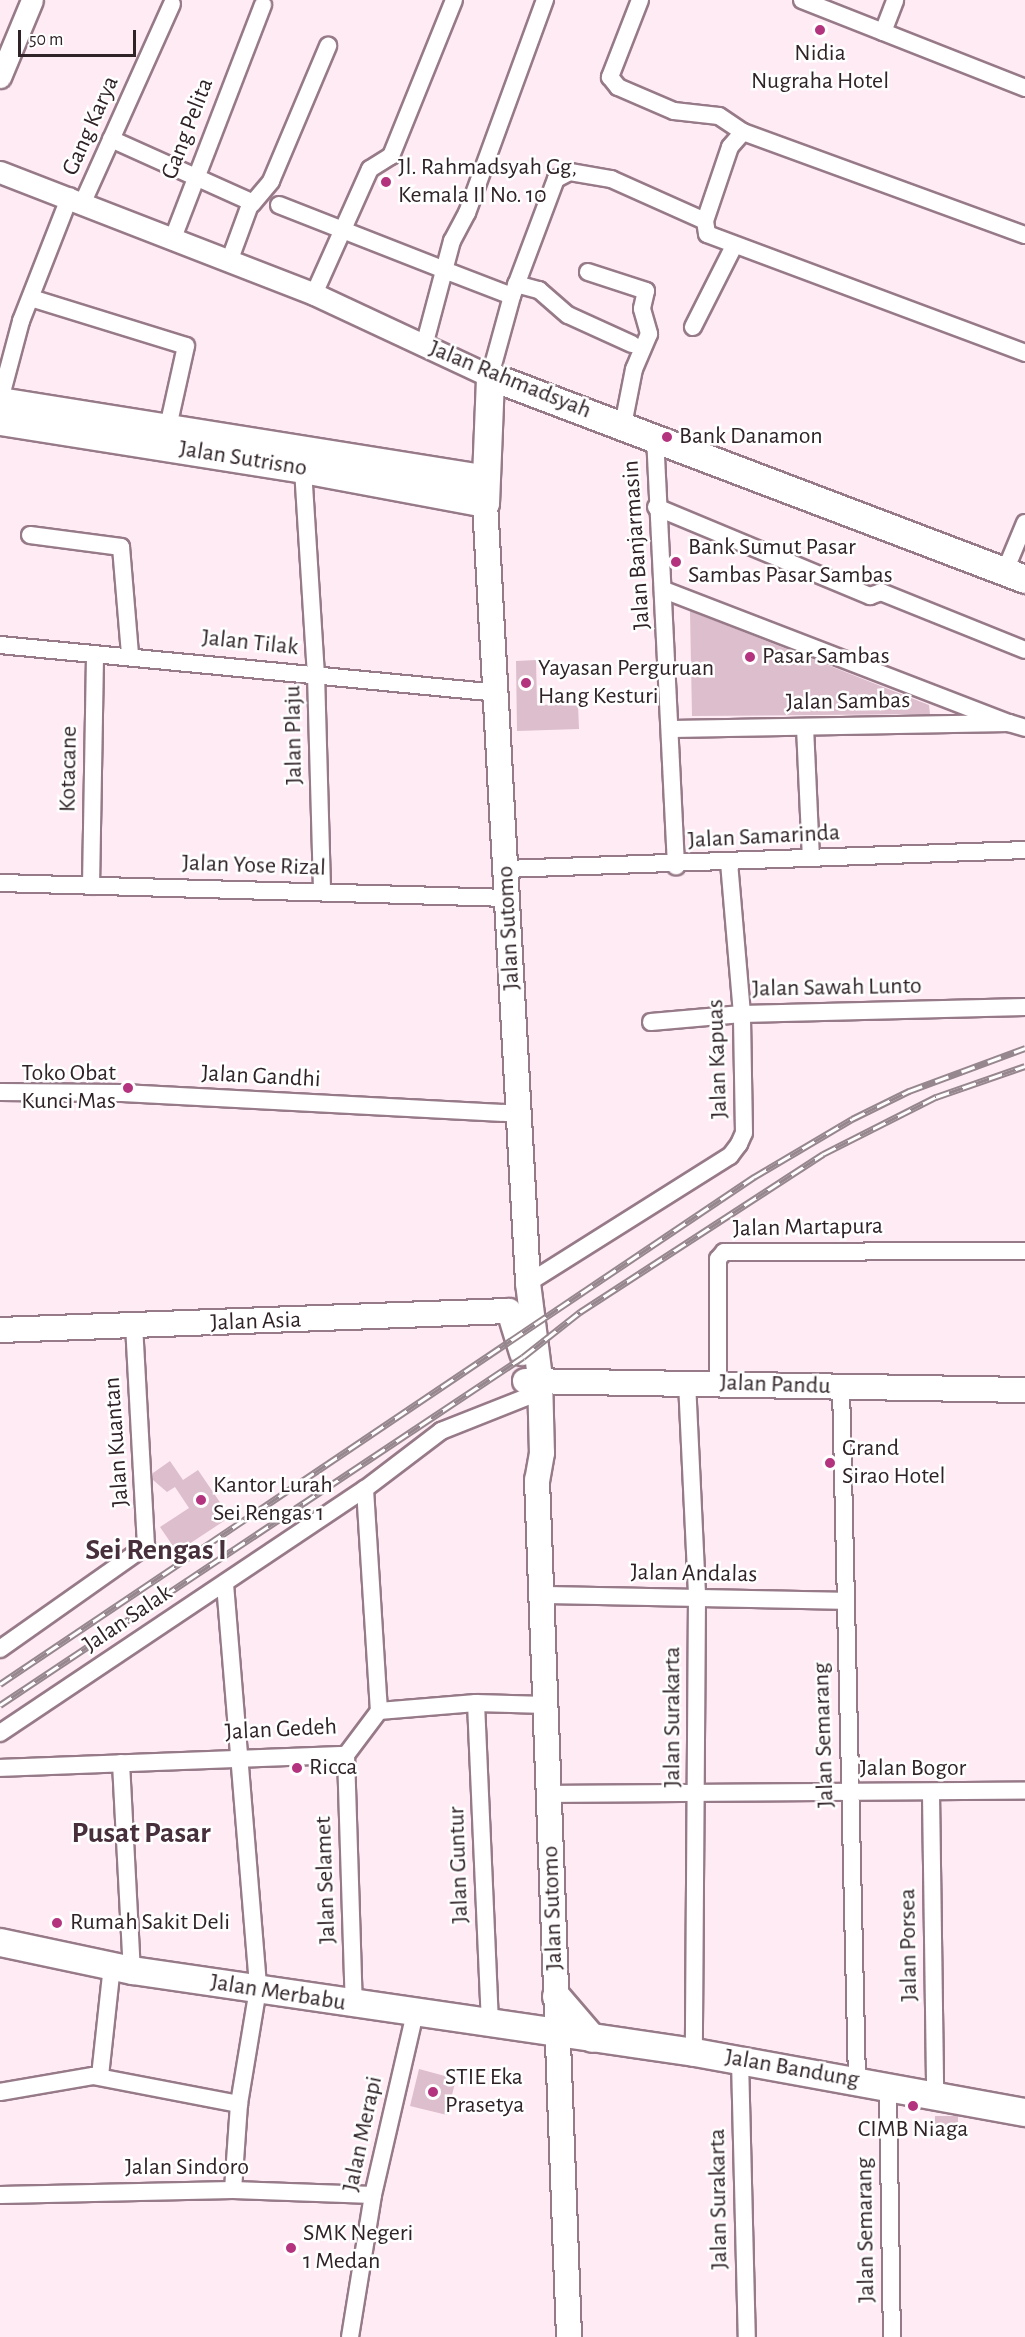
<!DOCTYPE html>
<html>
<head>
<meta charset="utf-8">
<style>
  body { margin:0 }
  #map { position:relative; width:1025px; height:2337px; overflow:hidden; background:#ffebf4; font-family:"Alegreya Sans",sans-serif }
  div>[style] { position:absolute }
  .building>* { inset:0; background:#ddbecc }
  .roads { filter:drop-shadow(2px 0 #977a88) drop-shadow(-2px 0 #977a88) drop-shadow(0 2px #977a88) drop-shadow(0 -2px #977a88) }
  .minor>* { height:16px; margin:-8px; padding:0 8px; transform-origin:8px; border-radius:8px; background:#fff }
  .tertiary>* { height:21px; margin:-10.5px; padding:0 10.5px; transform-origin:10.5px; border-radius:10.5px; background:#fff }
  .secondary>* { height:24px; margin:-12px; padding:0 12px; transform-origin:12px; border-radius:12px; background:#fff }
  .primary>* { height:27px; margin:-13.5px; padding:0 13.5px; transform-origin:13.5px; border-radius:13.5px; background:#fff }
  .rail>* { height:7px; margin-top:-3.5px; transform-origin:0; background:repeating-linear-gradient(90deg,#fff 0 14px,#96868d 0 28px); box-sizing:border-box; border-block:2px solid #96868d }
  .dots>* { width:16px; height:16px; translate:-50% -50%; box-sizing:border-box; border:3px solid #fff; border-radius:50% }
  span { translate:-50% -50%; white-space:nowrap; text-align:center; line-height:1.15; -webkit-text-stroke:5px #fff; paint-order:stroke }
  .poi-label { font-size:24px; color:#2f2328 }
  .left { translate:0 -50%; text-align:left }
  .right { translate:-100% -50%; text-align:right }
  .street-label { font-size:24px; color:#2f2328 }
  .district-label { font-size:30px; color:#472f3b; font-weight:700 }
  .scale { position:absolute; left:18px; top:30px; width:118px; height:27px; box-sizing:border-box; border:3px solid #2f2328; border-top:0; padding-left:8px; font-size:18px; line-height:21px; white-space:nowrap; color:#2f2328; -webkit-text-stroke:4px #fff; paint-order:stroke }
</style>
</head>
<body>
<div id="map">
  <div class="building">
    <div style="clip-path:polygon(690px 611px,929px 705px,930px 714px,692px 716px)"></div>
    <div style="clip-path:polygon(536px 660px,537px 705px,578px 704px,579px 729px,517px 731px,516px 661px)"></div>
    <div style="clip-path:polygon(170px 1461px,183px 1480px,198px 1470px,230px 1517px,177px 1552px,160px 1527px,189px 1508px,175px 1487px,167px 1492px,153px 1480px,153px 1473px)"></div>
    <div style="clip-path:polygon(419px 2069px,456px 2079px,447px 2115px,410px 2106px)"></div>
    <div style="clip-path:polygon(935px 2116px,958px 2116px,958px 2134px,935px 2134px)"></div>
  </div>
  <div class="roads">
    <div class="minor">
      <div style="left:640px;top:0;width:83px;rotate:111.3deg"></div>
      <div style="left:610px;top:77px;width:13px;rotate:51deg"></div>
      <div style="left:618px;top:87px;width:61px;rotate:23.2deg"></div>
      <div style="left:674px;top:111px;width:45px;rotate:6.3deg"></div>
      <div style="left:719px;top:116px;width:29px;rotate:34deg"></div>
      <div style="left:743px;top:132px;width:300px;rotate:20.1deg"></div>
      <div style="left:802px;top:0;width:240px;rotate:21.5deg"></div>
      <div style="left:883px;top:32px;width:34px;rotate:-69deg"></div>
      <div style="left:743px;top:132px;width:20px;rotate:131deg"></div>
      <div style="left:730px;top:147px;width:78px;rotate:108.7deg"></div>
      <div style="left:705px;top:221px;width:13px;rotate:81deg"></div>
      <div style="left:707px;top:234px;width:340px;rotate:20.5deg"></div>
      <div style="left:111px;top:139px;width:154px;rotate:24.2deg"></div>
      <div style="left:251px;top:202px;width:61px;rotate:110.2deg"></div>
      <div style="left:83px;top:202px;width:217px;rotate:-65.8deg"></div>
      <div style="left:252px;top:204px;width:30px;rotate:-50deg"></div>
      <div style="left:271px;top:181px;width:147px;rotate:-67.1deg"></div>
      <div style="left:279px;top:205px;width:178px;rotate:21.4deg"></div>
      <div style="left:173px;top:238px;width:250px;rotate:-68.9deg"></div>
      <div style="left:588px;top:272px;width:61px;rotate:18.1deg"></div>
      <div style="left:646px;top:291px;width:18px;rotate:103deg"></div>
      <div style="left:642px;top:309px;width:26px;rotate:74deg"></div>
      <div style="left:649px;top:334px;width:38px;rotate:113deg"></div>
      <div style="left:634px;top:369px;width:57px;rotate:101.1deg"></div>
      <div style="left:452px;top:273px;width:64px;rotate:21deg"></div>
      <div style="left:516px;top:284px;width:24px;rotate:15deg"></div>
      <div style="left:539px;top:290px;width:38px;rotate:41deg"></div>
      <div style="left:568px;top:315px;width:70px;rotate:24.4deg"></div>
      <div style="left:314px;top:294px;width:137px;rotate:-65.9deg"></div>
      <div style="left:370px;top:169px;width:25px;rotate:-32deg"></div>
      <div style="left:391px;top:156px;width:168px;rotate:-68deg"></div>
      <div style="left:31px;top:298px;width:162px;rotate:17.2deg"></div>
      <div style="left:186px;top:346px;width:83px;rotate:102.5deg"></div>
      <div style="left:693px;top:327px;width:91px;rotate:-63.2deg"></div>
      <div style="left:424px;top:346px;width:109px;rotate:-75.1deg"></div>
      <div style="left:452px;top:241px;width:32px;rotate:-62deg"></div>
      <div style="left:467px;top:213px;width:227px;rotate:-69.9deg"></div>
      <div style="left:490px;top:376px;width:83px;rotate:-74.6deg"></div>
      <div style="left:512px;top:296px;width:125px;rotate:-69.4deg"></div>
      <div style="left:556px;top:179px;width:16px;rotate:-27deg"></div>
      <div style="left:570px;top:172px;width:42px;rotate:9.7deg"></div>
      <div style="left:611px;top:179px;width:103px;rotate:24.1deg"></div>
      <div style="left:0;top:400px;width:82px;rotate:-75.1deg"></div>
      <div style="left:21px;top:321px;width:134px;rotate:-68.6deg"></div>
      <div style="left:655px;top:436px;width:431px;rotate:87.2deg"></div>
      <div style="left:303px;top:469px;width:205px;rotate:86.4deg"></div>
      <div style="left:316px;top:674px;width:218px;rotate:88.4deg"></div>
      <div style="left:656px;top:507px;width:232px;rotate:22.6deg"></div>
      <div style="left:870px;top:596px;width:12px;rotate:-20deg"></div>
      <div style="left:881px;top:592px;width:155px;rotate:21.9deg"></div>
      <div style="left:30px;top:535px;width:92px;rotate:7.5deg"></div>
      <div style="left:121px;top:547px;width:108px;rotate:85.2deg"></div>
      <div style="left:1005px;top:571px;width:52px;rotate:-67.4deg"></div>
      <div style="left:664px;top:590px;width:370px;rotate:21.1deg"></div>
      <div style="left:0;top:645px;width:497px;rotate:5.5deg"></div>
      <div style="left:805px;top:727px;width:131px;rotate:87.4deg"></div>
      <div style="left:672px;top:729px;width:337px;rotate:-1deg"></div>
      <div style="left:1009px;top:723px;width:17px;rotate:17deg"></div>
      <div style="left:505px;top:869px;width:520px;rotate:-2.09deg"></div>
      <div style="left:0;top:883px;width:507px;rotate:1.69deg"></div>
      <div style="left:91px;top:886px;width:232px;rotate:-89deg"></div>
      <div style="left:651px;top:1022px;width:91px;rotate:-5deg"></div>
      <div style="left:742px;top:1014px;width:283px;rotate:-1.4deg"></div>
      <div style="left:0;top:1092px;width:122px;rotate:0.5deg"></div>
      <div style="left:122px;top:1093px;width:398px;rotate:3deg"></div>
      <div style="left:528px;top:1283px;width:239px;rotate:-32.2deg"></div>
      <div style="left:730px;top:1156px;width:15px;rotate:-53deg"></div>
      <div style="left:739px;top:1144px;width:12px;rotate:-66deg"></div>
      <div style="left:744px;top:1133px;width:119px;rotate:-91deg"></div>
      <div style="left:742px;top:1014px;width:152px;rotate:-94.9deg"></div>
      <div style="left:687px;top:1382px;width:215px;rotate:87.3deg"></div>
      <div style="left:697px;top:1597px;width:455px;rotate:90.4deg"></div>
      <div style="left:718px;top:1382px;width:123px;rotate:-90deg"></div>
      <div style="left:718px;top:1259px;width:9px;rotate:-49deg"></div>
      <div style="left:724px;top:1252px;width:301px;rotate:-0.2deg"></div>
      <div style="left:841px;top:1387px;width:694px;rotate:88.68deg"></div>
      <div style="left:365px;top:1489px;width:222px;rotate:86.4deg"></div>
      <div style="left:225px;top:1584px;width:406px;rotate:85.3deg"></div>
      <div style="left:258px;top:1989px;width:117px;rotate:99.4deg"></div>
      <div style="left:239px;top:2104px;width:86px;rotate:94deg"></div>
      <div style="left:542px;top:1595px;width:303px;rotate:1.1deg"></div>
      <div style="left:0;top:1649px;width:179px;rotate:-35.2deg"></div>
      <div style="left:146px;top:1546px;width:221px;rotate:-93.1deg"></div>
      <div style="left:476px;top:1703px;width:322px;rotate:87.5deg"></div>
      <div style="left:0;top:1733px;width:439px;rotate:-33.8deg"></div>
      <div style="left:365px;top:1489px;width:96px;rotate:-37.3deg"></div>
      <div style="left:441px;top:1431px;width:92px;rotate:-21.6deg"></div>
      <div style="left:346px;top:1755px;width:249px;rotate:88.2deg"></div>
      <div style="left:346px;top:1755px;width:55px;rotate:-53.1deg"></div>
      <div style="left:379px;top:1711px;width:97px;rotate:-4.7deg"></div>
      <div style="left:476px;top:1703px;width:70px;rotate:1.6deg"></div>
      <div style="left:121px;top:1763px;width:207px;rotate:87deg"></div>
      <div style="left:0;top:1768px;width:346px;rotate:-2.2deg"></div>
      <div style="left:549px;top:1794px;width:476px;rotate:-0.4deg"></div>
      <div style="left:931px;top:1794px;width:302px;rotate:89.2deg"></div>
      <div style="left:740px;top:2060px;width:277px;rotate:88.6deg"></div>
      <div style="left:100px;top:2076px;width:111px;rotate:-83.8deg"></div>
      <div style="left:888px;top:2087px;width:250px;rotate:89.1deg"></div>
      <div style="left:0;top:2092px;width:94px;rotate:-9.8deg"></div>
      <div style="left:93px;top:2076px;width:149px;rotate:10.9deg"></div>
      <div style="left:0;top:2195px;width:233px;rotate:-1.2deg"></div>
      <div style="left:233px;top:2190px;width:140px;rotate:2deg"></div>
      <div style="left:350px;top:2337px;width:144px;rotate:-80.8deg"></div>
      <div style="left:373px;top:2195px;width:187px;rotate:-77deg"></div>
    </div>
    <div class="tertiary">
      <div style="left:0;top:77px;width:83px;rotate:-67.4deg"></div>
      <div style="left:0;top:172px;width:337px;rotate:21.2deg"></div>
      <div style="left:314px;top:294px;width:194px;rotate:25deg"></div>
    </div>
    <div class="secondary">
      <div style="left:485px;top:503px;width:781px;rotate:86.84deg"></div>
      <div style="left:528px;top:1283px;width:96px;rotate:82.8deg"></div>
      <div style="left:540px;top:1378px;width:75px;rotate:88.5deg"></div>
      <div style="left:542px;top:1453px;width:27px;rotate:100deg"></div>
      <div style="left:537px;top:1480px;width:858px;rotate:87.86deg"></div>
      <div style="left:0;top:1330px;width:509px;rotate:-2.14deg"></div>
      <div style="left:509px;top:1311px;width:44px;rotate:72.8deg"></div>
      <div style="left:525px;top:1381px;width:500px;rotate:1.03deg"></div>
    </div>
    <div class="primary">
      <div style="left:0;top:401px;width:491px;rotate:9.1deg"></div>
      <div style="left:0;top:421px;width:307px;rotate:9deg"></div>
      <div style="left:303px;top:469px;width:185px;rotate:10.6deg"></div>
      <div style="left:485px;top:503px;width:127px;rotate:-87.7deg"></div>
      <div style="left:490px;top:376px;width:572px;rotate:20.78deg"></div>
      <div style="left:0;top:1942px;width:135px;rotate:12deg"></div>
      <div style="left:132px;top:1970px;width:568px;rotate:8.3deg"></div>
      <div style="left:694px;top:2052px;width:336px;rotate:10.3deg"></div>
      <div style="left:556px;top:1996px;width:55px;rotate:49.4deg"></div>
    </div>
  </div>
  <div class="rail">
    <div style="left:0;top:1684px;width:909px;rotate:-33.92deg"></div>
    <div style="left:754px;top:1177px;width:114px;rotate:-30.6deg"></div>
    <div style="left:852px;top:1119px;width:64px;rotate:-26.2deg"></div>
    <div style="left:909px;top:1091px;width:124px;rotate:-20.3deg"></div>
    <div style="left:0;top:1705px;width:628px;rotate:-33.64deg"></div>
    <div style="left:523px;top:1357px;width:73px;rotate:-38.3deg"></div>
    <div style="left:580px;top:1312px;width:290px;rotate:-33deg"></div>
    <div style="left:823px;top:1154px;width:127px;rotate:-26.8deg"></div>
    <div style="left:936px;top:1097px;width:94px;rotate:-19.2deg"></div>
  </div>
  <div class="dots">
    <div style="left:820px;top:30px;background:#b3337f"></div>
    <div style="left:386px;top:182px;background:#b3337f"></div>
    <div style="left:667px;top:437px;background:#b3337f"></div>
    <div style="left:676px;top:562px;background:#b3337f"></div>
    <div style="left:750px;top:657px;background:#b3337f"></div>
    <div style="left:526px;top:683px;background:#b3337f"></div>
    <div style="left:128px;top:1088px;background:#b3337f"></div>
    <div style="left:830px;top:1463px;background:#b3337f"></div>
    <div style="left:201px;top:1500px;background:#b3337f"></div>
    <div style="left:297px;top:1768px;background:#b3337f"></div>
    <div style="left:57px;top:1923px;background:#b3337f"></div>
    <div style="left:433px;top:2092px;background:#b3337f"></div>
    <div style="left:913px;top:2106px;background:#b3337f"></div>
    <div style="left:291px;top:2248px;background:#b3337f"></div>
  </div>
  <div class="poi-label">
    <span style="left:820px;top:68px">Nidia<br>Nugraha Hotel</span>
    <span class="left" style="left:398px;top:182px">Jl. Rahmadsyah Gg,<br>Kemala II No. 10</span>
    <span class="left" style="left:679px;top:437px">Bank Danamon</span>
    <span class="left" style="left:688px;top:562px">Bank Sumut Pasar<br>Sambas Pasar Sambas</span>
    <span class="left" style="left:762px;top:657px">Pasar Sambas</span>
    <span class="left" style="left:538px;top:683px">Yayasan Perguruan<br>Hang Kesturi</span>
    <span class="right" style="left:116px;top:1088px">Toko Obat<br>Kunci Mas</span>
    <span class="left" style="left:842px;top:1463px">Grand<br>Sirao Hotel</span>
    <span class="left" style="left:213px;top:1500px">Kantor Lurah<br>Sei Rengas 1</span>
    <span class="left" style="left:309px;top:1768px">Ricca</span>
    <span class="left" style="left:70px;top:1923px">Rumah Sakit Deli</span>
    <span class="left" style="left:445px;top:2092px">STIE Eka<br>Prasetya</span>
    <span style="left:913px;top:2130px">CIMB Niaga</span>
    <span class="left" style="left:303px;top:2248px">SMK Negeri<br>1 Medan</span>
  </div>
  <div class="street-label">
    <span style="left:91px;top:126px;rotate:-66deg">Gang Karya</span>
    <span style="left:188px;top:129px;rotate:-69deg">Gang Pelita</span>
    <span style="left:510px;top:380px;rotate:22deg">Jalan Rahmadsyah</span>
    <span style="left:243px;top:459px;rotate:9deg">Jalan Sutrisno</span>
    <span style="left:637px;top:545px;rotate:-94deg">Jalan Banjarmasin</span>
    <span style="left:250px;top:643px;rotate:6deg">Jalan Tilak</span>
    <span style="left:848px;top:702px;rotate:-1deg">Jalan Sambas</span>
    <span style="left:294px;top:735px;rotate:-91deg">Jalan Plaju</span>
    <span style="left:69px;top:769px;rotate:-89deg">Kotacane</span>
    <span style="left:764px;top:837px;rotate:-3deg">Jalan Samarinda</span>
    <span style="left:254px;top:866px;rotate:2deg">Jalan Yose Rizal</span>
    <span style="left:509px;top:928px;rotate:-93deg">Jalan Sutomo</span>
    <span style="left:837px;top:988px;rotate:-1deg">Jalan Sawah Lunto</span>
    <span style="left:718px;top:1059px;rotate:-92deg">Jalan Kapuas</span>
    <span style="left:261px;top:1077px;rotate:3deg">Jalan Gandhi</span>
    <span style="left:808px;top:1228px;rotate:-1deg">Jalan Martapura</span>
    <span style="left:256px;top:1322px;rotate:-2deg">Jalan Asia</span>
    <span style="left:775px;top:1385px;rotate:2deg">Jalan Pandu</span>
    <span style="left:117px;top:1442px;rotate:-94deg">Jalan Kuantan</span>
    <span style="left:694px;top:1574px;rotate:1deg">Jalan Andalas</span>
    <span style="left:128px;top:1619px;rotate:-34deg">Jalan Salak</span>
    <span style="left:673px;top:1717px;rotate:-90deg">Jalan Surakarta</span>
    <span style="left:281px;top:1730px;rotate:-3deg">Jalan Gedeh</span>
    <span style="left:824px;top:1735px;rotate:-92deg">Jalan Semarang</span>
    <span style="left:913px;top:1769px">Jalan Bogor</span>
    <span style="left:459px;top:1865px;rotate:-92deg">Jalan Guntur</span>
    <span style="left:326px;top:1880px;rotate:-92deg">Jalan Selamet</span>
    <span style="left:553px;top:1908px;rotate:-92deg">Jalan Sutomo</span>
    <span style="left:909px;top:1945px;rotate:-91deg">Jalan Porsea</span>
    <span style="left:278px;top:1993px;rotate:9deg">Jalan Merbabu</span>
    <span style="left:792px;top:2069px;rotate:10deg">Jalan Bandung</span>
    <span style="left:363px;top:2134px;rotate:-78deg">Jalan Merapi</span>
    <span style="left:187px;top:2168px">Jalan Sindoro</span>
    <span style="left:719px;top:2199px;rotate:-91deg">Jalan Surakarta</span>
    <span style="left:866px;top:2230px;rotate:-91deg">Jalan Semarang</span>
  </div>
  <div class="district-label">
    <span style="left:156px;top:1550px">Sei Rengas I</span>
    <span style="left:141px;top:1833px">Pusat Pasar</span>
  </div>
  <div class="scale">50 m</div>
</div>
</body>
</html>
